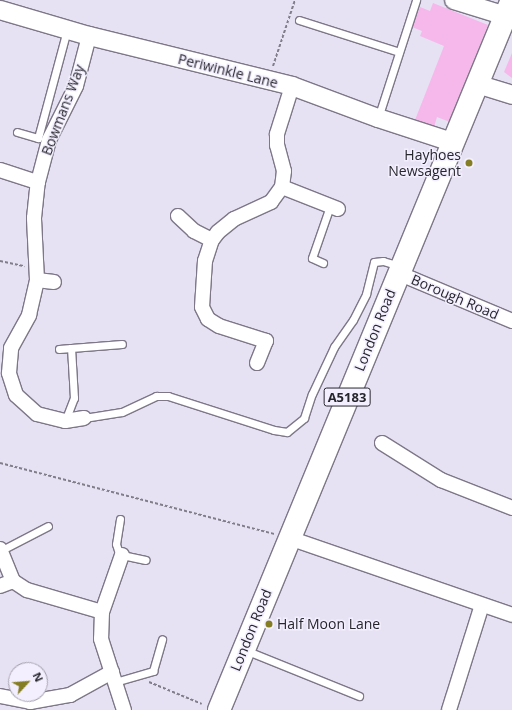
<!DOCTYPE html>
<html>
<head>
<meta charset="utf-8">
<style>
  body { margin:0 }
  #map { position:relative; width:512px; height:710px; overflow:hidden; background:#e7e1f4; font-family:"Open Sans",sans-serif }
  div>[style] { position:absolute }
  .building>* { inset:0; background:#f6b8eb }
  .path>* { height:2px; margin-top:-1px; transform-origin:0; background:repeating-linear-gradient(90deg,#817d89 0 3px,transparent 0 5px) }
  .roads { filter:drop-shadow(1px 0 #7d7788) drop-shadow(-1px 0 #7d7788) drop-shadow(0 1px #7d7788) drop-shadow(0 -1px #7d7788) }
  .service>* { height:7px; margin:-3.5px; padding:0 3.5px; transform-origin:3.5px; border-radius:3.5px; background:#fff }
  .minor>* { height:14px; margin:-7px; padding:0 7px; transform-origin:7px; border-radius:7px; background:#fff }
  .tertiary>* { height:18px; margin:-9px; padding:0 9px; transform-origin:9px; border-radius:9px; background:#fff }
  .primary>* { height:22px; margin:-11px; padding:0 11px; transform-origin:11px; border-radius:11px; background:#fff }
  .dots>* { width:11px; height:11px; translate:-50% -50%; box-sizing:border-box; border:2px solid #f3effe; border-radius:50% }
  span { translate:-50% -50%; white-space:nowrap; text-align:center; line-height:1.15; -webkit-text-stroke:3px #f3effe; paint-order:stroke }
  .shield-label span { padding:1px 3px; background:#f3effe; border:1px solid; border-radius:3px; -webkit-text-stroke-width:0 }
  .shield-label { font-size:13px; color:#28262d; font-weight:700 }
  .street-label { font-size:14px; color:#28262d }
  .poi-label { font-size:14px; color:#28262d }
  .right { translate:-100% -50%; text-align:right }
  .left { translate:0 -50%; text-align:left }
  .north { position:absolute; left:8px; top:662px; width:40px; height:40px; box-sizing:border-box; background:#f3effe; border:1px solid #a29faa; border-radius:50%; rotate:64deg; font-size:11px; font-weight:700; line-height:16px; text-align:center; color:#28262d }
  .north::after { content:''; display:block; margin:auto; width:14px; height:18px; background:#847d24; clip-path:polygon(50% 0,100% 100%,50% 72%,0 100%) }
</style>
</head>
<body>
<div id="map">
  <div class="building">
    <div style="clip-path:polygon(433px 3px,488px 25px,450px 122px,437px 117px,434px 127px,415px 120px,444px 46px,420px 36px,422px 31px,412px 27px,420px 7px,430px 11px)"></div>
    <div style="clip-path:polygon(512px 53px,512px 78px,504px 72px)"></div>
  </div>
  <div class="path">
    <div style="left:273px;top:66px;width:70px;rotate:-71.6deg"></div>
    <div style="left:0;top:261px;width:25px;rotate:12deg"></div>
    <div style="left:0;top:463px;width:284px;rotate:14.5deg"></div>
    <div style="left:149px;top:682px;width:57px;rotate:22.5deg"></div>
  </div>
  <div class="roads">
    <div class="service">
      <div style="left:299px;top:20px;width:105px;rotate:17.7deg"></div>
      <div style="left:378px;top:118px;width:124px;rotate:-72.1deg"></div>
      <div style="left:17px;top:132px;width:22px;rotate:16deg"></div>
      <div style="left:38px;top:138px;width:112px;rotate:-75deg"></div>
      <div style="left:323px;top:263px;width:12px;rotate:-156deg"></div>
      <div style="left:312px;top:258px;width:55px;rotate:-70.9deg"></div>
      <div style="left:59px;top:349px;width:12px;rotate:-5deg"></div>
      <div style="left:84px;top:418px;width:38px;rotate:-9deg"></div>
      <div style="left:122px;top:412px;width:38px;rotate:-25deg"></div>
      <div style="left:156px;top:396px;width:12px"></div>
      <div style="left:168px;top:396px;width:111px;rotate:17.8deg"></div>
      <div style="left:274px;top:430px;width:13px;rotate:9deg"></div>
      <div style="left:287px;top:432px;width:22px;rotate:-39deg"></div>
      <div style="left:304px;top:418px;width:25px;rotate:-72deg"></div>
      <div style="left:312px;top:394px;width:52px;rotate:-64.9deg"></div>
      <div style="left:334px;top:347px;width:33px;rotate:-55deg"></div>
      <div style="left:353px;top:320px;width:29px;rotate:-63deg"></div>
      <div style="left:366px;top:294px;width:33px;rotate:-76deg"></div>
      <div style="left:374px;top:262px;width:9px;rotate:-6deg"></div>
      <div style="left:383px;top:261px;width:17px;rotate:17deg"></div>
      <div style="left:65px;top:421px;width:25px;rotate:-69deg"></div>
      <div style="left:74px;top:398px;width:50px;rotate:-93.4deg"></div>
      <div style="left:71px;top:348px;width:51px;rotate:-4.5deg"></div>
      <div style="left:120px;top:519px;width:25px;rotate:99deg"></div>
      <div style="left:116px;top:544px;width:9px;rotate:72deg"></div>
      <div style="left:119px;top:553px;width:4px;rotate:34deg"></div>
      <div style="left:122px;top:555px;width:24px;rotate:12deg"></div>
      <div style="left:0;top:551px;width:54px;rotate:-27.5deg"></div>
      <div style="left:245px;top:650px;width:123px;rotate:22deg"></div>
      <div style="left:115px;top:682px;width:40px;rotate:-16deg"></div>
      <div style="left:153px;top:671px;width:33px;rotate:-74deg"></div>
    </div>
    <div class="minor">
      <div style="left:0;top:170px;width:40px;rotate:18deg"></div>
      <div style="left:282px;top:187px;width:60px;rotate:21.4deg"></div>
      <div style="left:178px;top:216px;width:22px;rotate:43deg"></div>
      <div style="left:194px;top:231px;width:20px;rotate:27deg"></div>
      <div style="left:398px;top:273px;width:124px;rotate:22.8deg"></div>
      <div style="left:37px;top:280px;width:17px;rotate:7deg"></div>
      <div style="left:257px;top:363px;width:24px;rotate:-68deg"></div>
      <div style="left:266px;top:341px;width:49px;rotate:-162.3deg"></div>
      <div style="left:219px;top:326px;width:13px;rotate:-148deg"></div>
      <div style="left:208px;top:319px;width:13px;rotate:-117deg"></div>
      <div style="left:202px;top:307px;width:46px;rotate:-86.3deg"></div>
      <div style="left:205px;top:261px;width:22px;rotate:-72deg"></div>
      <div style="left:212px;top:240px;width:10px;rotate:-53deg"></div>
      <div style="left:218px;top:232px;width:21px;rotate:-39deg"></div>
      <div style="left:234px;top:219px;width:41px;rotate:-24.7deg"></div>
      <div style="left:271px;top:202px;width:19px;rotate:-54deg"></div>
      <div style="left:282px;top:187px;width:16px;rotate:-83deg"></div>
      <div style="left:284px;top:171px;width:27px;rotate:-105deg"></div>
      <div style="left:277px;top:145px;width:11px;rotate:-90deg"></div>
      <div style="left:277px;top:134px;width:50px;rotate:-72.6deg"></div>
      <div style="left:84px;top:418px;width:19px;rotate:171deg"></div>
      <div style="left:65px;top:421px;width:29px;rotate:-166deg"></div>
      <div style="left:37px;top:414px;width:28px;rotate:-138deg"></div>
      <div style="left:16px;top:395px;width:23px;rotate:-108deg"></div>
      <div style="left:9px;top:373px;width:25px;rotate:-85deg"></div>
      <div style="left:11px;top:348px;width:38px;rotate:-61deg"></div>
      <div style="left:29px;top:315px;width:36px;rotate:-77deg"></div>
      <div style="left:37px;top:280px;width:62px;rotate:-92.8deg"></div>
      <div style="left:34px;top:218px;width:36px;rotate:-84deg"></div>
      <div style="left:38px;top:182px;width:43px;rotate:-75.3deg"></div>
      <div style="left:49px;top:140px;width:60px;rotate:-63.4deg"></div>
      <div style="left:76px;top:86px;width:52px;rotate:-75.4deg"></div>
      <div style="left:382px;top:443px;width:70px;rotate:32.1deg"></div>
      <div style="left:441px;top:480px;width:76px;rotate:21.5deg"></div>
      <div style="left:289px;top:538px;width:236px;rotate:19deg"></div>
      <div style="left:0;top:549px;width:35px;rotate:68deg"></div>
      <div style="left:13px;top:581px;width:17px;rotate:33deg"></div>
      <div style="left:27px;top:590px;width:78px;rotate:16.3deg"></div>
      <div style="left:122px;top:555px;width:60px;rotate:109.3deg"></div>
      <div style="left:102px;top:612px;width:27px;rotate:92deg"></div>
      <div style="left:101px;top:639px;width:75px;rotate:72.1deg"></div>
      <div style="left:0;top:586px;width:14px;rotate:-21deg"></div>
      <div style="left:0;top:696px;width:31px;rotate:11deg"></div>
      <div style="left:30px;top:702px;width:41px;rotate:-9.9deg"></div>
      <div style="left:70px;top:695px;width:48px;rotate:-28.7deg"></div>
      <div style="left:449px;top:710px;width:110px;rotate:-72.6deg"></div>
    </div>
    <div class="tertiary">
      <div style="left:454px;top:0;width:54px;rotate:17.1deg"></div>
      <div style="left:0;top:10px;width:93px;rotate:16.3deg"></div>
      <div style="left:89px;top:36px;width:209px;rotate:13.8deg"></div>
      <div style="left:292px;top:86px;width:92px;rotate:20.4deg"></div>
      <div style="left:378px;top:118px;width:78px;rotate:18deg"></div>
      <div style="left:477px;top:84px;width:37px;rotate:17deg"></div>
    </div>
    <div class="primary">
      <div style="left:219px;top:710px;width:768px;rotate:-67.58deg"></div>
    </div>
  </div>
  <div class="dots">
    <div style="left:469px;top:163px;background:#847d24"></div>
    <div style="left:269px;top:624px;background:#847d24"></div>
  </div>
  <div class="shield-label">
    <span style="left:347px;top:397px">A5183</span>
  </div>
  <div class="street-label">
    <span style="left:228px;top:71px;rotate:14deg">Periwinkle Lane</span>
    <span style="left:63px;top:110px;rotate:-69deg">Bowmans Way</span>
    <span style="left:455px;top:297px;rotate:23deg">Borough Road</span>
    <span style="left:375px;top:330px;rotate:-68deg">London Road</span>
    <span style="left:251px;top:630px;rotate:-68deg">London Road</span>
  </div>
  <div class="poi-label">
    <span class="right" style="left:461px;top:163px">Hayhoes<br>Newsagent</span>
    <span class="left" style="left:277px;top:624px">Half Moon Lane</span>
  </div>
  <div class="north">N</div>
</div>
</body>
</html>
